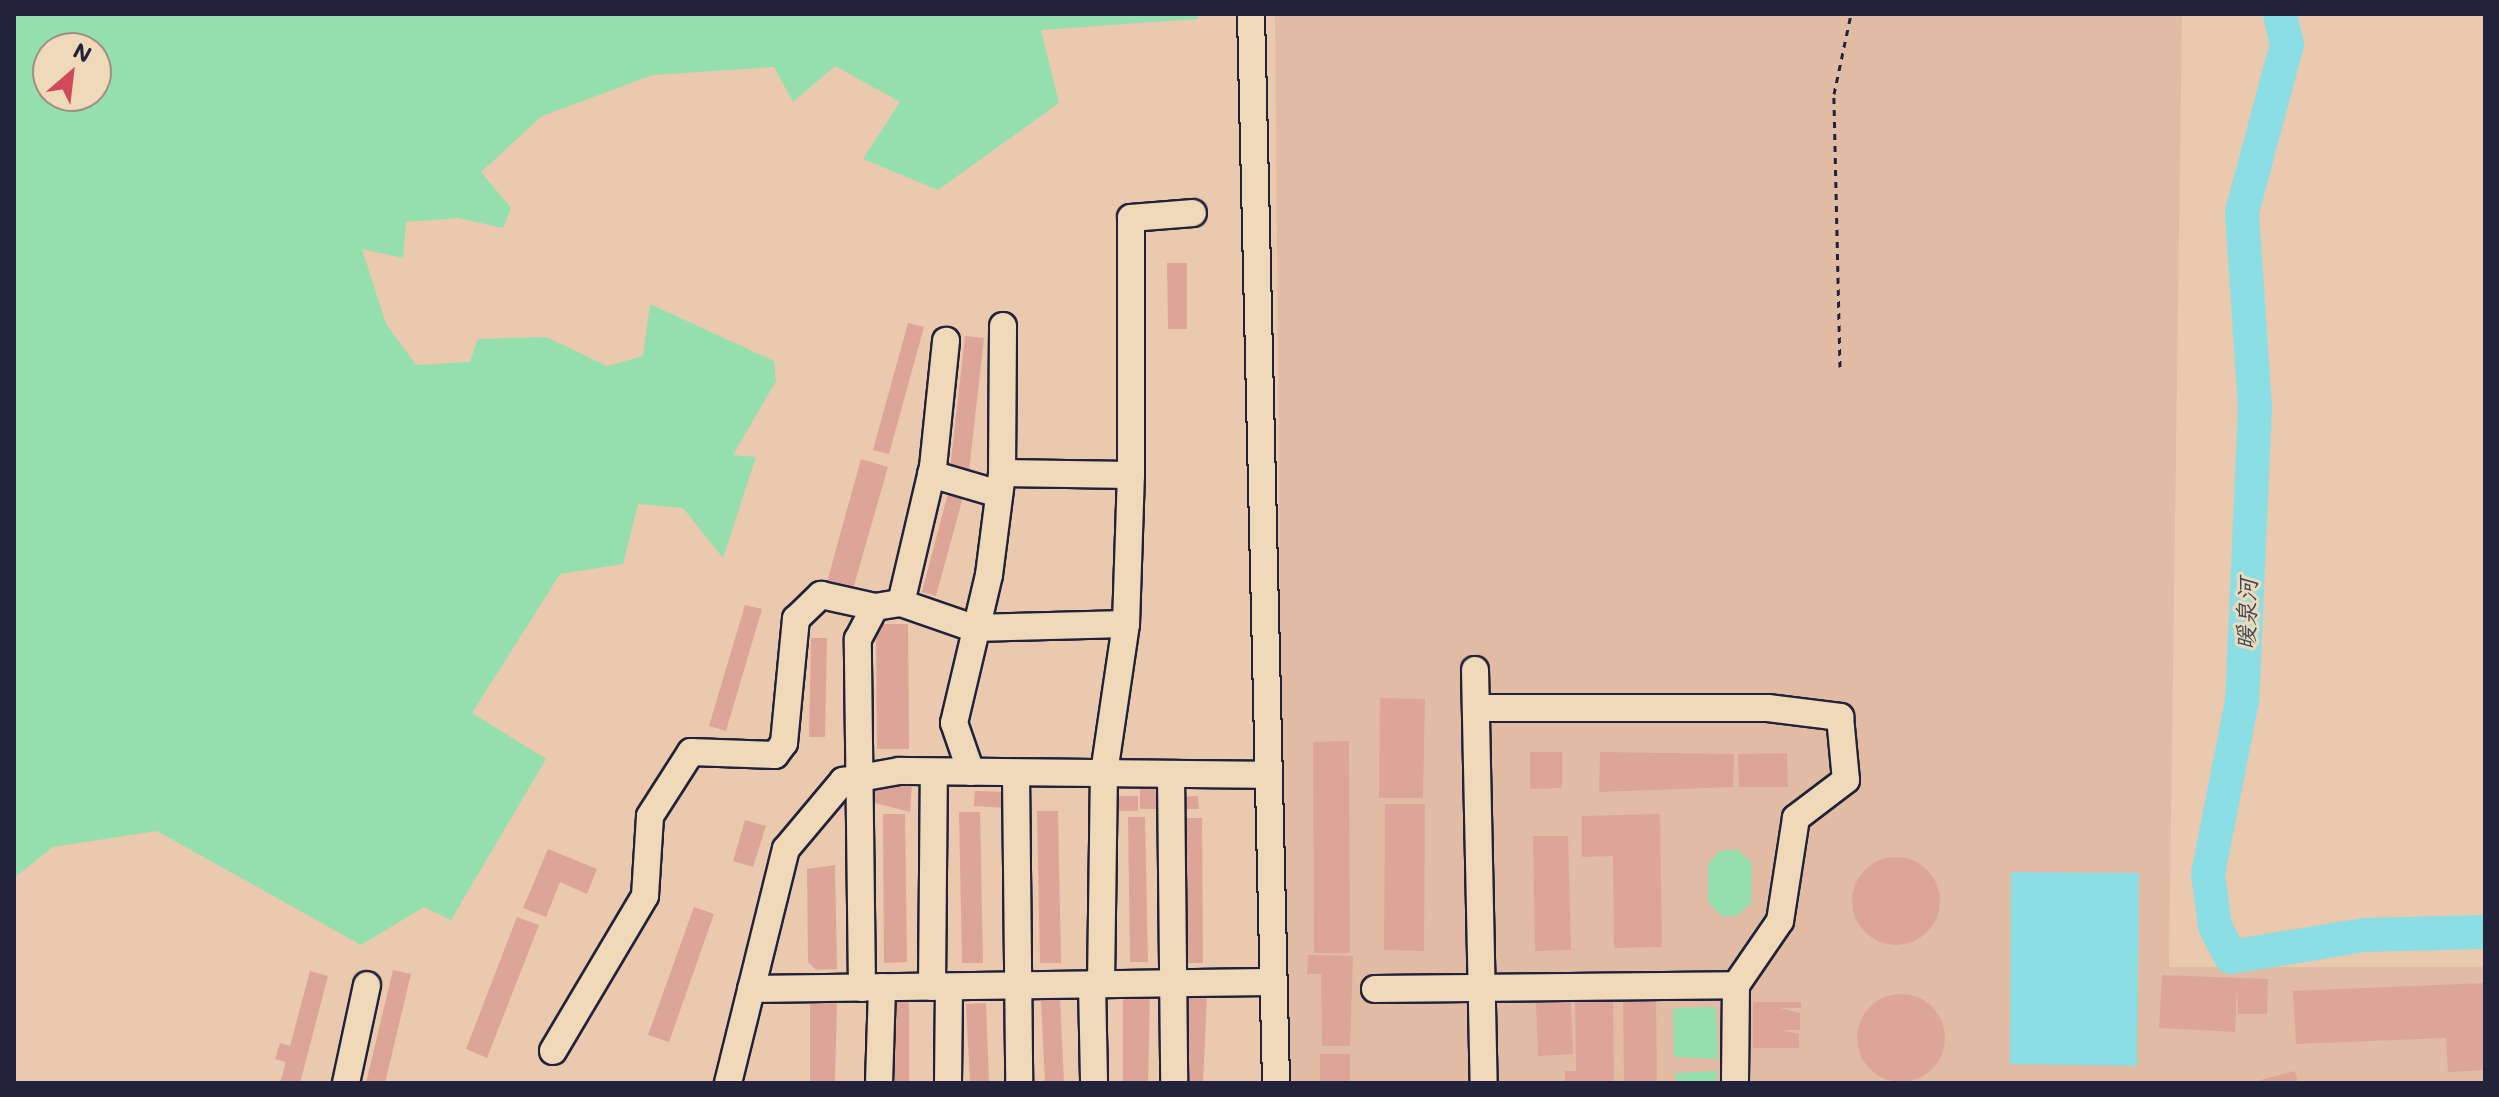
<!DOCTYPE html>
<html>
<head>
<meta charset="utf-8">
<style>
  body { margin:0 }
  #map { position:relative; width:2499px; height:1097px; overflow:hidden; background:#eac9ae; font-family:Mali,"LXGW WenKai TC",sans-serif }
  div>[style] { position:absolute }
  .built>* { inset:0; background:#e2bba5 }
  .green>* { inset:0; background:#95dfae }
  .water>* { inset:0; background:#8cdee5 }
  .river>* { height:34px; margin:-17px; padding:0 17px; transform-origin:17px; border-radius:17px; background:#8cdee5 }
  .building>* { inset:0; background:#dda597 }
  .round { border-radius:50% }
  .path>* { height:3px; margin-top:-1.5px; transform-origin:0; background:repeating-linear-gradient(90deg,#22223b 0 6px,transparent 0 12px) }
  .roads { filter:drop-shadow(2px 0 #22223b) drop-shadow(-2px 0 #22223b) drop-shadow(0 2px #22223b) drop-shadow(0 -2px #22223b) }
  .minor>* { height:26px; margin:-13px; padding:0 13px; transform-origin:13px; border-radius:13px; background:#efd9b8 }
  span { translate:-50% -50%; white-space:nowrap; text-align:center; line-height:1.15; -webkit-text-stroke:6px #efd9b8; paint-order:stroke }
  .water-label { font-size:24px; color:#37485d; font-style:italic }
  .frame { position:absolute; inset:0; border:16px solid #22223b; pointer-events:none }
  .north { position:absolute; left:32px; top:32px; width:80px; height:80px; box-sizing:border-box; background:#efd9b8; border:2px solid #9d9086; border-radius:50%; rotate:28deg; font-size:22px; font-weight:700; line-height:32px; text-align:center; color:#22223b }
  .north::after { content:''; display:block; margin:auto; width:28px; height:36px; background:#d1495b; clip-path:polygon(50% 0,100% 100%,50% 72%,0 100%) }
</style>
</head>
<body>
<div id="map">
  <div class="built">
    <div style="clip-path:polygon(1275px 14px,2182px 14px,2169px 967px,2485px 967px,2485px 1083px,1284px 1083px)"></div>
  </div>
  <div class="green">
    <div style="clip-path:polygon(evenodd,14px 14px,1198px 14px,1198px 19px,1041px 30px,1059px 103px,938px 190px,863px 159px,900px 102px,835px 66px,793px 102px,774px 67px,653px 75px,542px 116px,481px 172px,511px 208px,503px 228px,458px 218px,406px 222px,403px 258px,362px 249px,386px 324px,416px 365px,470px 362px,478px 339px,546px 337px,607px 366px,643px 356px,650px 304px,774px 361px,776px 381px,733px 455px,756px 457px,723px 558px,683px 508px,638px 504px,623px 564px,560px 574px,472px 713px,546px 759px,451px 920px,424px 907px,361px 945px,157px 831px,53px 847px,14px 878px,14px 14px,48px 48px,96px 48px,96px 96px,48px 96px,48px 48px)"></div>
    <div style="clip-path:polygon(1721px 850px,1738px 850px,1752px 863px,1751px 903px,1737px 916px,1722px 916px,1708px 902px,1708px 864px)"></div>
    <div style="clip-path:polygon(1716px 1007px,1718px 1059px,1674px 1057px,1673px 1008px)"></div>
    <div style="clip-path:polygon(1717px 1071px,1717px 1083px,1676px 1083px,1676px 1073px)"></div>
  </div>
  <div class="water">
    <div style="clip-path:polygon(2011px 872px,2139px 873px,2137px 1066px,2010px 1064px)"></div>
  </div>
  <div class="river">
    <div style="left:2280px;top:14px;width:31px;rotate:77deg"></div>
    <div style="left:2287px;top:44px;width:174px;rotate:105deg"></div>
    <div style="left:2242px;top:212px;width:195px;rotate:86.2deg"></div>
    <div style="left:2255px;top:407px;width:294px;rotate:92.5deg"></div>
    <div style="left:2242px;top:701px;width:176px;rotate:101.1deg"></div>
    <div style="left:2208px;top:874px;width:52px;rotate:82.3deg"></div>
    <div style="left:2215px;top:926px;width:35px;rotate:63deg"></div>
    <div style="left:2231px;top:957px;width:135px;rotate:-9.4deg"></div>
    <div style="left:2364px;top:935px;width:121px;rotate:-1.4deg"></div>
  </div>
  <div class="building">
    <div style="clip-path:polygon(1167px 263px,1187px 263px,1187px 329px,1168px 329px)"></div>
    <div style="clip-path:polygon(908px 323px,924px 327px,889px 454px,873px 450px)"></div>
    <div style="clip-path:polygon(965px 336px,984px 338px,969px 471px,950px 469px)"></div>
    <div style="clip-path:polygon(861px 459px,888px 467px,853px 589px,827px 582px)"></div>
    <div style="clip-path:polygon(948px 493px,963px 497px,936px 596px,922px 592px)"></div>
    <div style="clip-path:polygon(745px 605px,762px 609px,726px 731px,709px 726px)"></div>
    <div style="clip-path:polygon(876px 624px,908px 624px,909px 749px,877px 749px)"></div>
    <div style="clip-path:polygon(811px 638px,827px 638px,825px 737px,809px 737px)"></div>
    <div style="clip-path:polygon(1380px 698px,1425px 699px,1423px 798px,1379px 798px)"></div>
    <div style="clip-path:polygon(1349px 741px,1350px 953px,1314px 953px,1313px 742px)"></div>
    <div style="clip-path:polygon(1530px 752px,1562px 752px,1562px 788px,1530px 789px)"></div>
    <div style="clip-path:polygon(1600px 752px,1734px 754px,1733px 787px,1599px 792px)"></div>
    <div style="clip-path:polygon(1787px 753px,1788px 787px,1739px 787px,1738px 754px)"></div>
    <div style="clip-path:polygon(912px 783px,910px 812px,867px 801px,868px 784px)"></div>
    <div style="clip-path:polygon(1140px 788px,1157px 789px,1156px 809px,1140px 809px)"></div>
    <div style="clip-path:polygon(975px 791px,1009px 792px,1008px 808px,974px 806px)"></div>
    <div style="clip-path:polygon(1108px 796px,1138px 796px,1138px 811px,1108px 811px)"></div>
    <div style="clip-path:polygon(1198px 796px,1199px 809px,1176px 809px,1176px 797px)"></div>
    <div style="clip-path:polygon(1385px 804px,1425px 804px,1424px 951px,1384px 950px)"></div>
    <div style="clip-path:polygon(1037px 811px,1058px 811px,1061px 963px,1040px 963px)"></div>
    <div style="clip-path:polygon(959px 812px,980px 812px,983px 963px,962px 963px)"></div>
    <div style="clip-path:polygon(883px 814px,905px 814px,907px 962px,884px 963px)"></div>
    <div style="clip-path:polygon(1660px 814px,1662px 947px,1614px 948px,1613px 856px,1582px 857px,1582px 816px)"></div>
    <div style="clip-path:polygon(1128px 817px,1145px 817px,1148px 962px,1130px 962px)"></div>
    <div style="clip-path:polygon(1184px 818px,1202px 818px,1203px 963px,1186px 963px)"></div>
    <div style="clip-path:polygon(745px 820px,766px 826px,753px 867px,733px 861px)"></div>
    <div style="clip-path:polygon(1533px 836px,1568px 836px,1571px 950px,1535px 951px)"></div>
    <div style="clip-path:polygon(548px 849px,597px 869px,587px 894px,560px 882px,546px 917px,523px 908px)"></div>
    <div class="round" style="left:1852px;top:857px;width:88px;height:88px"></div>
    <div style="clip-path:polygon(835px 865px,837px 969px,816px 970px,808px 962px,807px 869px)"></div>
    <div style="clip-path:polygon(694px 907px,714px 914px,669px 1042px,648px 1035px)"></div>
    <div style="clip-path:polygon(517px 917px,539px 925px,487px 1058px,466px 1049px)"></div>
    <div style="clip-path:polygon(1308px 955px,1353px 956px,1350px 1046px,1322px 1046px,1321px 974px,1307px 974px)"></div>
    <div style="clip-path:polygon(393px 970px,411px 974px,385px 1083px,366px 1083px)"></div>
    <div style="clip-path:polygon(310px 971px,328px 976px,300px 1083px,280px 1083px,286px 1062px,275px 1059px,280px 1043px,290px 1046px)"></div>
    <div style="clip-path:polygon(2162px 975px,2268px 979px,2267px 1014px,2238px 1014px,2237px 985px,2235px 1032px,2159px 1028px)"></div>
    <div style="clip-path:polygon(2485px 983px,2485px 1070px,2448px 1072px,2446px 1038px,2296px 1044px,2293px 991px)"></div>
    <div style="clip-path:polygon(1132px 994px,1150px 994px,1148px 1083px,1123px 1083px,1123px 998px)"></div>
    <div class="round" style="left:1857px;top:994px;width:88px;height:88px"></div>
    <div style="clip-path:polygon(1188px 996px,1207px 996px,1203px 1083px,1180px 1083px,1181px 1003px)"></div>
    <div style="clip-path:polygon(1656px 998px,1657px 1083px,1624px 1083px,1623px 999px)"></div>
    <div style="clip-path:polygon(1060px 999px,1064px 1083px,1045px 1083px,1041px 1000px)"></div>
    <div style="clip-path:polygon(819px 1000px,837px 1000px,835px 1083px,810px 1083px,810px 1004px)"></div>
    <div style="clip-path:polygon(1613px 1000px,1614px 1083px,1565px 1083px,1565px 1071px,1576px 1071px,1575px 1001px)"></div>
    <div style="clip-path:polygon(890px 1002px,909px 1002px,909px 1083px,890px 1083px)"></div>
    <div style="clip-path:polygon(1571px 1002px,1573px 1054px,1538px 1056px,1536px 1003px)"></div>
    <div style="clip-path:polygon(1753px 1002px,1801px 1002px,1801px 1008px,1780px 1008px,1800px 1013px,1800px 1030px,1780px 1030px,1799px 1034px,1799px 1048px,1753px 1048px)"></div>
    <div style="clip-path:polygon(986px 1003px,989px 1083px,970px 1083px,966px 1004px)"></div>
    <div style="clip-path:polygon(1320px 1054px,1350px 1054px,1350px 1083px,1320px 1083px)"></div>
    <div style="clip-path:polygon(2295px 1071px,2298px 1083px,2253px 1083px,2253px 1082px)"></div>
  </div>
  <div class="path">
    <div style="left:1840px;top:367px;width:273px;rotate:-91.3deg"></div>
    <div style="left:1834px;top:94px;width:82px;rotate:-78deg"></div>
  </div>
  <div class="roads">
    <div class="minor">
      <div style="left:1251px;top:14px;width:1069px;rotate:88.66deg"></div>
      <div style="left:1002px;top:473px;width:129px;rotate:0.9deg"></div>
      <div style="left:1131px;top:475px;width:257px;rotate:-90deg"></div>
      <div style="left:1131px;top:218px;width:62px;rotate:-4.6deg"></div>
      <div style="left:931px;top:474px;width:71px;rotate:16.4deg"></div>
      <div style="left:901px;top:603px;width:76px;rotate:19.1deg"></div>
      <div style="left:973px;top:628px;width:153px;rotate:-1.5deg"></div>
      <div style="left:1475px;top:670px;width:413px;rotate:88.8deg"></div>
      <div style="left:1476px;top:708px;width:292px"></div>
      <div style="left:1768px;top:708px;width:73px;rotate:7.1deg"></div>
      <div style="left:1840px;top:717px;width:63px;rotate:84.6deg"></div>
      <div style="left:1846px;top:780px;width:63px;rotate:142.8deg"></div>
      <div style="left:1796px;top:818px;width:104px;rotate:98.8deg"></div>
      <div style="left:1780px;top:921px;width:78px;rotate:124.5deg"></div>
      <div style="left:1736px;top:985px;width:98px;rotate:90.6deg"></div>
      <div style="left:971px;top:772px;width:52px;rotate:-109.1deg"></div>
      <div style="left:954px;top:723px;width:152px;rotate:-76.7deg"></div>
      <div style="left:989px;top:575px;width:103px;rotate:-82.7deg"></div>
      <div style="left:1002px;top:473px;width:147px;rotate:-89.6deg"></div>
      <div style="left:1016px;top:773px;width:310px;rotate:89.4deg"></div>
      <div style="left:1171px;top:774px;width:309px;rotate:89.4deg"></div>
      <div style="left:1092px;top:984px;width:99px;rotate:88.8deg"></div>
      <div style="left:1101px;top:984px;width:211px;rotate:-89.2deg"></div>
      <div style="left:1104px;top:773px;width:151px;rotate:-81.6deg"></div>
      <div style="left:1126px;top:624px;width:149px;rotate:-88.1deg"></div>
      <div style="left:932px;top:987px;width:215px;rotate:-89.5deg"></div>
      <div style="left:862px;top:988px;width:349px;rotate:-90.7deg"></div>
      <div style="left:858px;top:639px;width:36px;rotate:-62deg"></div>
      <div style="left:875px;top:607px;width:26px;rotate:-9deg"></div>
      <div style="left:901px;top:603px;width:140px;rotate:-76.8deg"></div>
      <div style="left:933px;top:467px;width:127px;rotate:-84.1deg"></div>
      <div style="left:751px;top:989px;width:522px;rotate:-0.77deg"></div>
      <div style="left:1375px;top:989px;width:361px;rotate:-0.6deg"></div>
      <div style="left:553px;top:1051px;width:180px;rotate:-59.3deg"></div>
      <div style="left:645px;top:896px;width:80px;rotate:-86.4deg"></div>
      <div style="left:650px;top:816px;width:76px;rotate:-57.4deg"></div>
      <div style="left:691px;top:752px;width:84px;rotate:2deg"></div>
      <div style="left:775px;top:755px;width:15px;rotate:-53deg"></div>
      <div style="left:784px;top:743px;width:125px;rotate:-84.5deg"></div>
      <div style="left:796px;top:619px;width:35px;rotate:-44deg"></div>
      <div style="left:821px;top:595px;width:55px;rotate:12.5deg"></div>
      <div style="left:346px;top:1083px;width:100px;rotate:-77.9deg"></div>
      <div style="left:728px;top:1083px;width:241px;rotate:-76.1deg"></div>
      <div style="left:786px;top:849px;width:89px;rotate:-50deg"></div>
      <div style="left:843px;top:781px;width:57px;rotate:-10.1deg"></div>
      <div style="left:899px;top:771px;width:369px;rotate:0.6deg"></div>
      <div style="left:879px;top:1083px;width:96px;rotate:-88.2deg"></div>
      <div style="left:948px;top:1083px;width:96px;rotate:-89.4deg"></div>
    </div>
  </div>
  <div class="water-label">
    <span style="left:2246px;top:614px;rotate:-88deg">暖泉河</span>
  </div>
  <div class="frame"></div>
  <div class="north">N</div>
</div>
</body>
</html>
